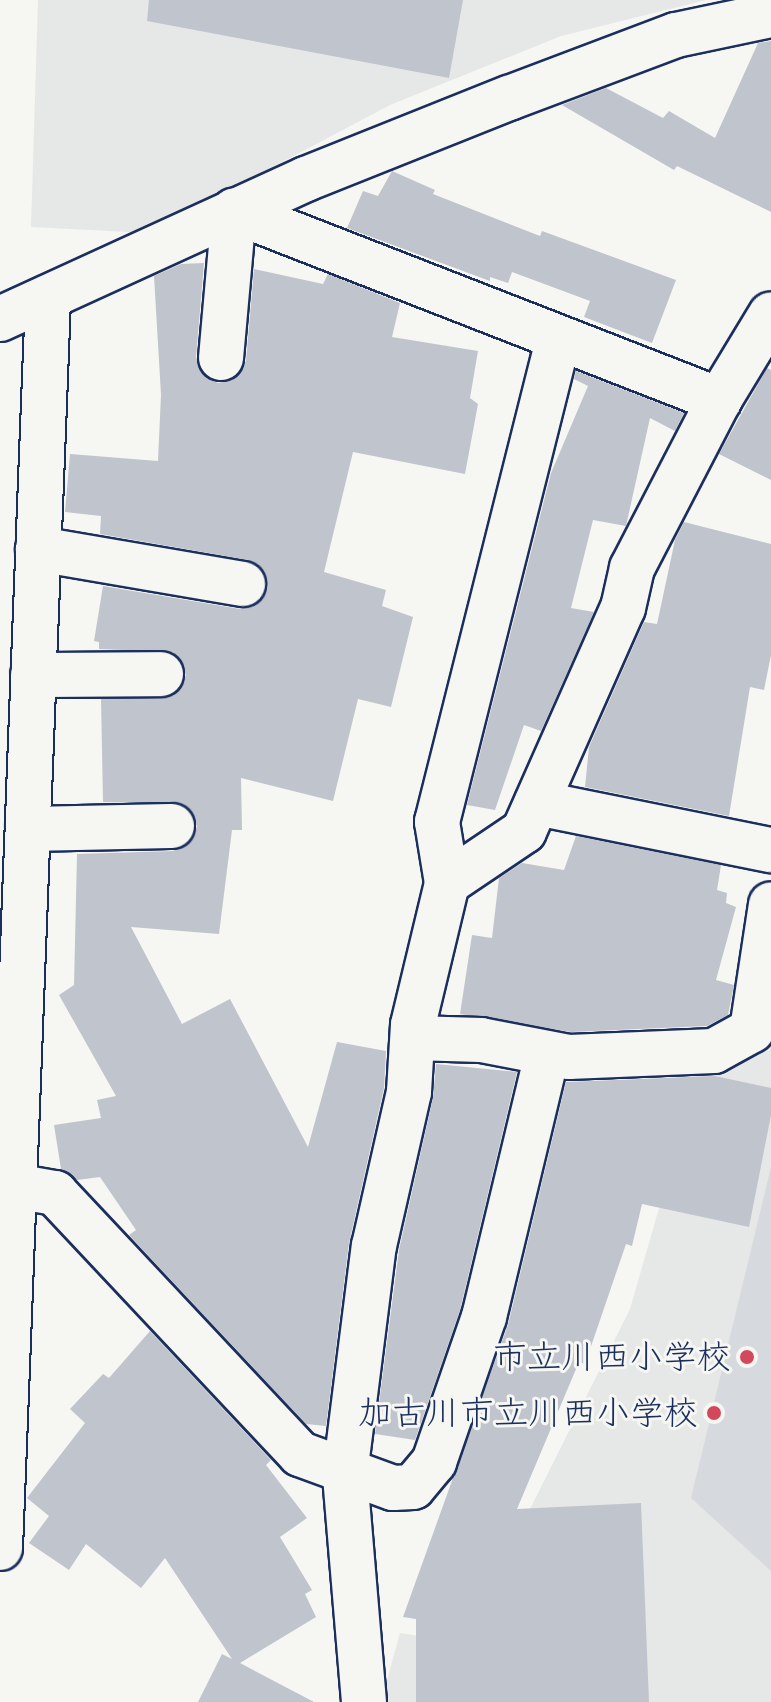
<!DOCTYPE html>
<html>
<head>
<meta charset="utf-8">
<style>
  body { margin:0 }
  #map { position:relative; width:771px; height:1702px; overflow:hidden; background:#f6f6f2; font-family:Itim,"Klee One",sans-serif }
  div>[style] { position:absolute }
  .built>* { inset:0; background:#e6e7e7 }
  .green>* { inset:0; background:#d6d9dd }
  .building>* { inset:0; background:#c0c4cd }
  .roads { filter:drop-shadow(2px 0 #1b2f5e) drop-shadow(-2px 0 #1b2f5e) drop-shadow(0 2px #1b2f5e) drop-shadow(0 -2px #1b2f5e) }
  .minor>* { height:44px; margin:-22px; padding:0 22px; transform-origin:22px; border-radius:22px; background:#f6f6f2 }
  .dots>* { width:22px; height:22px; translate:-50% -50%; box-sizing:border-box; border:4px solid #f6f6f2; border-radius:50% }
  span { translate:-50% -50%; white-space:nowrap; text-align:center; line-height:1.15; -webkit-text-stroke:6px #f6f6f2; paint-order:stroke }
  .poi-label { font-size:34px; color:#1b2f5e }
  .right { translate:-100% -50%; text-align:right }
</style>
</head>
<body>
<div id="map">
  <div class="built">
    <div style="clip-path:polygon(38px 0,706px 0,561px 36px,390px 105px,148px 233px,31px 227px)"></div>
    <div style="clip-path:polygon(771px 1040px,771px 1702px,381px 1702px,400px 1633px,463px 1643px,630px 1309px,674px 1156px,677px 1067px,769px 1051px)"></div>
  </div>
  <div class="green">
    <div style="clip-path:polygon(771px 1167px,771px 1571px,691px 1498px)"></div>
  </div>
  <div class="building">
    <div style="clip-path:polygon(149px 0,463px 0,449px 78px,147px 21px)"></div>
    <div style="clip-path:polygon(771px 41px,771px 212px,677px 166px,674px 170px,562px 105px,606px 88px,663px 118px,669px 111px,715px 138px,758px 43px)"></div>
    <div style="clip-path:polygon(392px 171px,435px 190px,433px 194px,540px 236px,542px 231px,676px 280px,652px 343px,584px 317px,590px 301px,512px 272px,508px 283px,490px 277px,490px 281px,347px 228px,363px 191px,378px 196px)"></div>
    <div style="clip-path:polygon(204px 263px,196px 357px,206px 378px,218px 383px,232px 380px,246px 361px,254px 269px,323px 284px,328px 274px,400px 303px,392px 337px,478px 351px,470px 398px,478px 404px,465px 474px,353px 452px,324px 572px,386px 590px,382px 606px,413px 617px,391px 707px,358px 699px,333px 801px,241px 778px,242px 830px,232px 830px,219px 934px,131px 927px,182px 1024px,230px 999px,308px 1147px,337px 1042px,386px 1051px,384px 1088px,349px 1243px,326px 1426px,306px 1424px,129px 1235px,136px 1230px,100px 1177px,77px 1180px,61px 1169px,54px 1125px,101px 1118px,97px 1100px,116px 1096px,59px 995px,74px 985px,77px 854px,173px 851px,193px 839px,197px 826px,183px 804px,103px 802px,101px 699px,173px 696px,186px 675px,173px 652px,99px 649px,99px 642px,94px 641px,103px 586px,240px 609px,252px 607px,267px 589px,266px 575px,248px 560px,100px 534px,101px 516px,65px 512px,70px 454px,158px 461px,161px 395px,154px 276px,181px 264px)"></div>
    <div style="clip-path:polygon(767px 368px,771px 370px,771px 480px,719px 454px)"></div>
    <div style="clip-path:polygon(576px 371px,684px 413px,675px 431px,650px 418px,626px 526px,593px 520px,571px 608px,594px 612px,541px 731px,524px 725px,495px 810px,467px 805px,551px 473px,588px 386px,574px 379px)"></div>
    <div style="clip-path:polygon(684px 522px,771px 544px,771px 655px,764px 690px,750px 687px,729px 816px,585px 787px,589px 747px,644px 622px,657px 624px,675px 540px)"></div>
    <div style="clip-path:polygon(576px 836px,721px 865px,717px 890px,727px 893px,726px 903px,736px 907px,716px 980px,734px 985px,728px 1015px,707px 1026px,571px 1032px,460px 1014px,472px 935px,492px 938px,499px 878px,522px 863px,564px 870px)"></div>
    <div style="clip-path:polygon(436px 1064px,517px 1072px,460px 1310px,415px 1440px,375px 1434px,399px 1250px,433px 1098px)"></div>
    <div style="clip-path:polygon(715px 1076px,771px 1088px,771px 1115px,749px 1227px,642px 1204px,632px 1246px,626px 1244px,585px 1364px,579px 1362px,517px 1509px,641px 1503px,649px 1702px,416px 1702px,416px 1619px,403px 1617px,508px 1325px,566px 1082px)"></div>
    <div style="clip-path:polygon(150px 1331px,271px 1460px,266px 1465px,307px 1518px,280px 1537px,312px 1590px,305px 1594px,316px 1617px,240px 1663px,314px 1702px,198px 1702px,222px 1654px,232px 1659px,165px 1558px,141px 1588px,86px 1544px,69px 1570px,29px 1543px,49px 1516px,27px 1498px,85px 1423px,70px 1409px,103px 1374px,109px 1378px)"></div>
  </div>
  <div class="roads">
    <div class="minor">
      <div style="left:0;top:319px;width:337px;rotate:-24.6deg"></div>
      <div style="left:306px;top:179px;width:219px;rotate:-21.8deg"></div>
      <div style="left:509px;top:98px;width:178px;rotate:-20.7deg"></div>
      <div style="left:676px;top:35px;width:97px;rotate:-11.9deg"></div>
      <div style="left:221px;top:358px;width:148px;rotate:-84.9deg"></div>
      <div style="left:234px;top:211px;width:521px;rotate:21.29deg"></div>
      <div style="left:38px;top:549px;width:208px;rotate:9.7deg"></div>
      <div style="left:33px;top:675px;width:128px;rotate:-0.4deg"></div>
      <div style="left:537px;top:803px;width:239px;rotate:11.4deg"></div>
      <div style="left:28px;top:829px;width:144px;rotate:-1.2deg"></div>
      <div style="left:447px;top:883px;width:62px;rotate:-99.3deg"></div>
      <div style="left:437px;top:822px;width:499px;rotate:-75.9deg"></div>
      <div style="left:413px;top:1038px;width:68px;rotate:1.7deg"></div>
      <div style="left:481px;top:1040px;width:90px;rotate:10.9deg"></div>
      <div style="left:569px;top:1057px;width:145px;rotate:-2.4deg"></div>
      <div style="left:714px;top:1051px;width:43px;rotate:-28.9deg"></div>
      <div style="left:752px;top:1030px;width:127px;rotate:-81.4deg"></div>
      <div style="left:14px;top:1186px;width:42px;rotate:9.7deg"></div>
      <div style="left:55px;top:1193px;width:358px;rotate:46.8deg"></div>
      <div style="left:300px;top:1454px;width:99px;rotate:20.1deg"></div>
      <div style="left:393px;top:1488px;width:20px;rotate:-3deg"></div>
      <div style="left:413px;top:1487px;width:33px;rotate:-50deg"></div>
      <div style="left:434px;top:1462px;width:153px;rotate:-71deg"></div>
      <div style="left:484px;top:1317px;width:270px;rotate:-76.5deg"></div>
      <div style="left:0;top:1548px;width:1251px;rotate:-87.8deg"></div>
      <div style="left:364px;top:1702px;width:229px;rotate:-94.8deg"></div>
      <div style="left:345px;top:1474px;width:230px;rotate:-82.8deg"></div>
      <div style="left:374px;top:1246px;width:158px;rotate:-77.2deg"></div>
      <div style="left:409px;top:1092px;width:67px;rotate:-86.6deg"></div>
      <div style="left:413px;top:1025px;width:146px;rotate:-76.5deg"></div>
      <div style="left:447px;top:883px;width:93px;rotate:-34deg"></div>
      <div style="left:524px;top:831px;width:244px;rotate:-66.1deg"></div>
      <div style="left:623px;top:608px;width:41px;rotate:-77.3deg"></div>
      <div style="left:632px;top:568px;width:189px;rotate:-62.6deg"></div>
      <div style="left:719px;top:400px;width:100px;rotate:-58.8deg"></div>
    </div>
  </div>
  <div class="dots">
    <div style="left:747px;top:1357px;background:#d1495b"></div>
    <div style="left:714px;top:1413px;background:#d1495b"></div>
  </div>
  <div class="poi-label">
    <span class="right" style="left:731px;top:1357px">市立川西小学校</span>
    <span class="right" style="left:698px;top:1413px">加古川市立川西小学校</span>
  </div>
</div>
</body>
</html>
